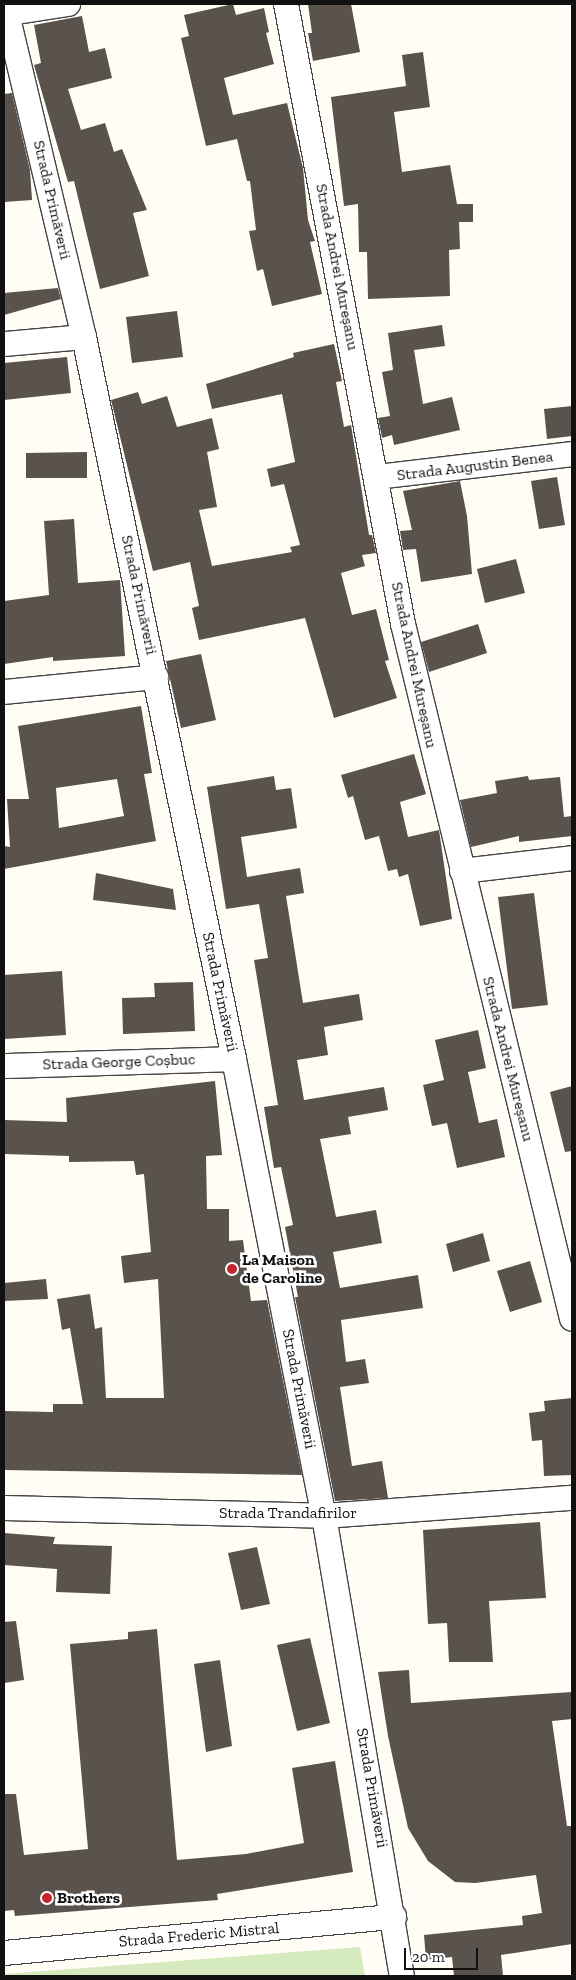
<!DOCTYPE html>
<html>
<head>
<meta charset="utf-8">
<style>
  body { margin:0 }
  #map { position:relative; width:576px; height:1980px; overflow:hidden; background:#fffdf5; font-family:"Zilla Slab",serif }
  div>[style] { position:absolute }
  .green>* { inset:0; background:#d5ebbd }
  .building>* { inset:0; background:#5a524d }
  .roads { filter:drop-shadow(1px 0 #444) drop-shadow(-1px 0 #444) drop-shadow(0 1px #444) drop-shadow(0 -1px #444) }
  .street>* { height:24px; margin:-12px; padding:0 12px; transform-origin:12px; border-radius:12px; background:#fff }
  .dots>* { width:14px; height:14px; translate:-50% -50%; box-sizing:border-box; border:2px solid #fff; border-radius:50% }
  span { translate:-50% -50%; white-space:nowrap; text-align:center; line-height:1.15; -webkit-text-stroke:5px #fff; paint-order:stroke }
  .street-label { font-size:16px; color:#111 }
  .poi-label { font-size:16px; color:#111; font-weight:700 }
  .left { translate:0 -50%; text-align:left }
  .frame { position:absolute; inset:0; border:5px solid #111; pointer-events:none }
  .scale { position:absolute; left:404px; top:1948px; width:74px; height:22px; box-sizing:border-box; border:2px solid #111; border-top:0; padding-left:6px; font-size:15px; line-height:18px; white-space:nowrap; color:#111; -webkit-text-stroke:4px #fff; paint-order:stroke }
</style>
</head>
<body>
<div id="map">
  <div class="green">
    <div style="clip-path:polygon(360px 1947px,365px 1976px,4px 1976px,4px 1974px)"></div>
  </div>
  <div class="building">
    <div style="clip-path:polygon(233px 4px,236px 15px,264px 8px,269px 32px,266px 33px,274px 64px,224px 78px,233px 115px,287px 103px,303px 168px,308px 220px,315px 241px,310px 242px,322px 294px,272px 306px,263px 269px,257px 271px,249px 231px,256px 230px,250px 181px,247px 181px,237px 139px,206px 146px,181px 38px,189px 36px,184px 15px)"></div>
    <div style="clip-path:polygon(308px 4px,351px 4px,360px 52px,313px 61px,308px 33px,312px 33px)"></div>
    <div style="clip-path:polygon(82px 16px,89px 52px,105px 48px,112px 78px,68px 89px,81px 130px,105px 123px,114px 152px,122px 149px,147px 210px,133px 213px,149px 276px,100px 289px,74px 181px,68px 182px,34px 65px,41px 63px,34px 25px)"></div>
    <div style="clip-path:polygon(423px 52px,430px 107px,394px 112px,402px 172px,450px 165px,457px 204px,473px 204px,473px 222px,459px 222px,460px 249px,449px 250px,450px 296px,368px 299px,367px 252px,359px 252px,358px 204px,344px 206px,331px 97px,406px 86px,402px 55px)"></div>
    <div style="clip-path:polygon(12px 93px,30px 170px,32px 200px,4px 202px,4px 94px)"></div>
    <div style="clip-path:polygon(58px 288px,61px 299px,4px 315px,4px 293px)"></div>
    <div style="clip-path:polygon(177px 311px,183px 357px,132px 363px,126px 317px)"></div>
    <div style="clip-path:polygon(442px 325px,445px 346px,414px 350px,423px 404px,452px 397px,460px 430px,394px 445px,392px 435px,382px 438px,378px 418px,390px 416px,382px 372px,393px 370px,388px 333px)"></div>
    <div style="clip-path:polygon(334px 344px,342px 381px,336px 382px,344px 427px,351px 425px,369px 535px,372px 535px,376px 553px,362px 555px,365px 566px,341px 573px,352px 615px,376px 609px,389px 660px,385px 661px,397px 698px,334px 718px,305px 618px,199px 640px,192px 608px,199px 606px,190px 562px,153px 571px,111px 400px,138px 392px,142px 404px,167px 396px,177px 427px,212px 418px,219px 449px,207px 452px,217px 507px,199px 510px,212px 566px,292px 552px,290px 547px,300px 545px,284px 484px,271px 487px,267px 469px,295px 462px,282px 394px,212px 409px,206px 384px,294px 357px,293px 353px)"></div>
    <div style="clip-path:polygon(67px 357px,71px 393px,4px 400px,4px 363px)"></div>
    <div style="clip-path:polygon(572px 406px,572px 436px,547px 439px,544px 409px)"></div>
    <div style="clip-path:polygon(87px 452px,87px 478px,26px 478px,26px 453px)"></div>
    <div style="clip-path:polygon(557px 477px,565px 525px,539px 529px,531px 481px)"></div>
    <div style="clip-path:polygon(460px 481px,467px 516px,472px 574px,421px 582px,416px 549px,403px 550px,400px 531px,412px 530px,403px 491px)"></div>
    <div style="clip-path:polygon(74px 519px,78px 583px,120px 580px,125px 656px,53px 661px,53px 657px,4px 664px,4px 601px,49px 595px,44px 521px)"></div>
    <div style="clip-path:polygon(516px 559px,525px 593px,485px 603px,477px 569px)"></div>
    <div style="clip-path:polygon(478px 624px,487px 653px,429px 672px,421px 642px)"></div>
    <div style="clip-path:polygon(201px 654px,216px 720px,181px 728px,166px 661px)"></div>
    <div style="clip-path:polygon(evenodd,141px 706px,152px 773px,144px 774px,156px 841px,4px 869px,4px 846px,10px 847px,7px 799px,29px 799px,18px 726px,141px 706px,117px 779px,124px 816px,59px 828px,56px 788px,117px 779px)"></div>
    <div style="clip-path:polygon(414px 754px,426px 794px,400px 802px,408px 837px,439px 830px,452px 919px,420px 926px,408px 874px,399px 877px,397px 869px,388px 871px,379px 836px,365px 840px,353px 796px,348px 798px,341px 775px)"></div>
    <div style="clip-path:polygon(274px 776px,276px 790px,291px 788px,297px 828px,241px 837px,247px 877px,300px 868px,304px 893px,286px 896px,303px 1003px,359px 994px,363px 1020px,324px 1027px,328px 1055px,297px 1060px,304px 1100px,384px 1087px,388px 1110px,348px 1117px,351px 1134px,320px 1139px,336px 1217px,376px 1210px,382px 1243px,333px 1252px,340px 1288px,418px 1275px,423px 1308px,341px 1320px,346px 1362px,365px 1359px,369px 1383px,340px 1387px,352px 1466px,382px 1461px,388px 1498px,335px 1501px,295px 1297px,298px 1297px,285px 1227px,293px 1225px,281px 1167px,274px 1168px,264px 1107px,278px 1105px,254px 960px,268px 958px,259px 904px,226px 909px,207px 787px)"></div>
    <div style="clip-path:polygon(528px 776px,529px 780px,560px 777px,564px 817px,572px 816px,572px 836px,519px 842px,519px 836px,471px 847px,460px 800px,497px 793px,495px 781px)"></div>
    <div style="clip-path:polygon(96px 873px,173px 889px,176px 910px,93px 900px)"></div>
    <div style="clip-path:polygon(534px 893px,548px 1005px,512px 1009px,498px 897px)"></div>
    <div style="clip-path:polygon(62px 971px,66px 1035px,4px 1039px,4px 975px)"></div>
    <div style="clip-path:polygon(193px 982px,195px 1031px,123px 1034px,122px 998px,155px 997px,154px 983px)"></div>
    <div style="clip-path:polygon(478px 1030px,486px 1068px,468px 1072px,479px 1123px,497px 1119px,505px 1157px,457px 1168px,447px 1123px,432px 1126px,423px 1085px,444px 1080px,435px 1040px)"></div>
    <div style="clip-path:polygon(215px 1081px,222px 1155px,206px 1156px,207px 1209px,229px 1209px,229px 1241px,243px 1240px,251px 1301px,267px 1300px,302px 1475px,4px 1470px,4px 1411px,53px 1412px,53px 1404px,83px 1404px,70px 1328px,62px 1330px,57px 1299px,90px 1294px,95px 1329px,102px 1327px,106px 1398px,164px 1398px,158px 1279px,124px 1283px,121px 1256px,151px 1252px,144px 1174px,136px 1175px,134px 1161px,69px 1162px,69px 1156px,4px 1154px,4px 1120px,67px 1122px,66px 1098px)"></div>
    <div style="clip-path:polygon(572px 1086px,572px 1151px,565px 1152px,550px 1092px)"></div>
    <div style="clip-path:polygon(483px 1233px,490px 1261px,453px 1272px,446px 1244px)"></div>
    <div style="clip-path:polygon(530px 1261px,542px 1302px,510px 1312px,497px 1271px)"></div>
    <div style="clip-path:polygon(46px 1279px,48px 1299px,4px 1301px,4px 1283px)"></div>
    <div style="clip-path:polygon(572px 1398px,572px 1475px,544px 1476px,542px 1440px,532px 1441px,529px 1413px,545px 1411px,544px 1401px)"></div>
    <div style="clip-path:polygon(540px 1522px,546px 1598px,489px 1601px,493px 1662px,449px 1662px,447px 1623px,428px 1624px,423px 1530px)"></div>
    <div style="clip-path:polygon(4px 1533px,55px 1537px,53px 1544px,112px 1546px,110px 1594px,56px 1592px,57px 1569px,4px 1565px)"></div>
    <div style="clip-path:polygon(257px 1547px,270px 1604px,241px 1610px,228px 1553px)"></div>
    <div style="clip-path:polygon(16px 1621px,24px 1680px,4px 1683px,4px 1622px)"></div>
    <div style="clip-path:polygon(157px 1629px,177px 1860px,246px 1854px,304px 1843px,292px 1768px,335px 1761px,353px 1872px,217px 1894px,218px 1900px,15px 1916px,14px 1910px,4px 1911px,4px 1794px,16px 1794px,24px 1855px,88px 1849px,70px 1644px,128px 1639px,128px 1632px)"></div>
    <div style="clip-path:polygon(310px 1638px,330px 1723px,297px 1731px,277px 1645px)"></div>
    <div style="clip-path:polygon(220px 1660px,232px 1746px,206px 1752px,194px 1664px)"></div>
    <div style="clip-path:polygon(409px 1670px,411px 1703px,572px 1692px,572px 1719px,552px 1721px,567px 1826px,572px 1826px,572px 1944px,501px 1955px,503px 1976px,454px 1976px,452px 1957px,426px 1960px,424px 1935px,523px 1925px,522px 1916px,542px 1913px,536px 1875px,475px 1883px,455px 1882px,428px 1861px,408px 1828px,388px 1736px,378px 1672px)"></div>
  </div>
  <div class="roads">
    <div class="street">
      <div style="left:286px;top:4px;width:631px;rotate:79.31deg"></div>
      <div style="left:403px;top:624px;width:715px;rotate:76.33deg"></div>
      <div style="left:4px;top:14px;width:65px;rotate:-8.9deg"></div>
      <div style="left:7px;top:14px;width:332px;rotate:76.6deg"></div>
      <div style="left:84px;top:337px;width:737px;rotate:78.26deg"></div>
      <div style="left:234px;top:1059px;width:466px;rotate:78.9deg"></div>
      <div style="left:324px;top:1516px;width:467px;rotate:80.4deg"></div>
      <div style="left:4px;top:344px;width:80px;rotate:-5deg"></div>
      <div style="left:377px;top:477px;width:196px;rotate:-6.7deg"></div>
      <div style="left:4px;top:692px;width:153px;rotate:-5.6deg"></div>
      <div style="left:462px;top:871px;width:111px;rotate:-6.7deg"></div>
      <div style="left:4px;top:1066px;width:230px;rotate:-1.7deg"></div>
      <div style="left:4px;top:1508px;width:320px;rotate:1.4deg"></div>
      <div style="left:324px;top:1516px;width:249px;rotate:-4.2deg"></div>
      <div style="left:4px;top:1953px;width:392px;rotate:-5.3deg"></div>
    </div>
  </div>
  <div class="dots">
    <div style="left:232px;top:1269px;background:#c4262e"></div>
    <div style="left:47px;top:1898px;background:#c4262e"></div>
  </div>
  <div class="street-label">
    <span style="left:52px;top:200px;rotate:77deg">Strada Primăverii</span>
    <span style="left:337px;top:267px;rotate:79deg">Strada Andrei Mureșanu</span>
    <span style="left:475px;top:466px;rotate:-7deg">Strada Augustin Benea</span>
    <span style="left:139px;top:595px;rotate:78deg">Strada Primăverii</span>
    <span style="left:414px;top:665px;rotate:78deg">Strada Andrei Mureșanu</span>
    <span style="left:220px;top:992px;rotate:78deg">Strada Primăverii</span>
    <span style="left:508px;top:1059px;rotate:76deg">Strada Andrei Mureșanu</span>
    <span style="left:119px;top:1062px;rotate:-2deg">Strada George Coșbuc</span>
    <span style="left:299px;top:1389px;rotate:79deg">Strada Primăverii</span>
    <span style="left:288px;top:1513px">Strada Trandafirilor</span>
    <span style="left:372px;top:1788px;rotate:80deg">Strada Primăverii</span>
    <span style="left:199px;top:1935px;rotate:-5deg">Strada Frederic Mistral</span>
  </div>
  <div class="poi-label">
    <span class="left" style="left:242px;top:1269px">La Maison<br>de Caroline</span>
    <span class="left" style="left:57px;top:1898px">Brothers</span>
  </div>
  <div class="frame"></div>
  <div class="scale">20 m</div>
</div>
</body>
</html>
